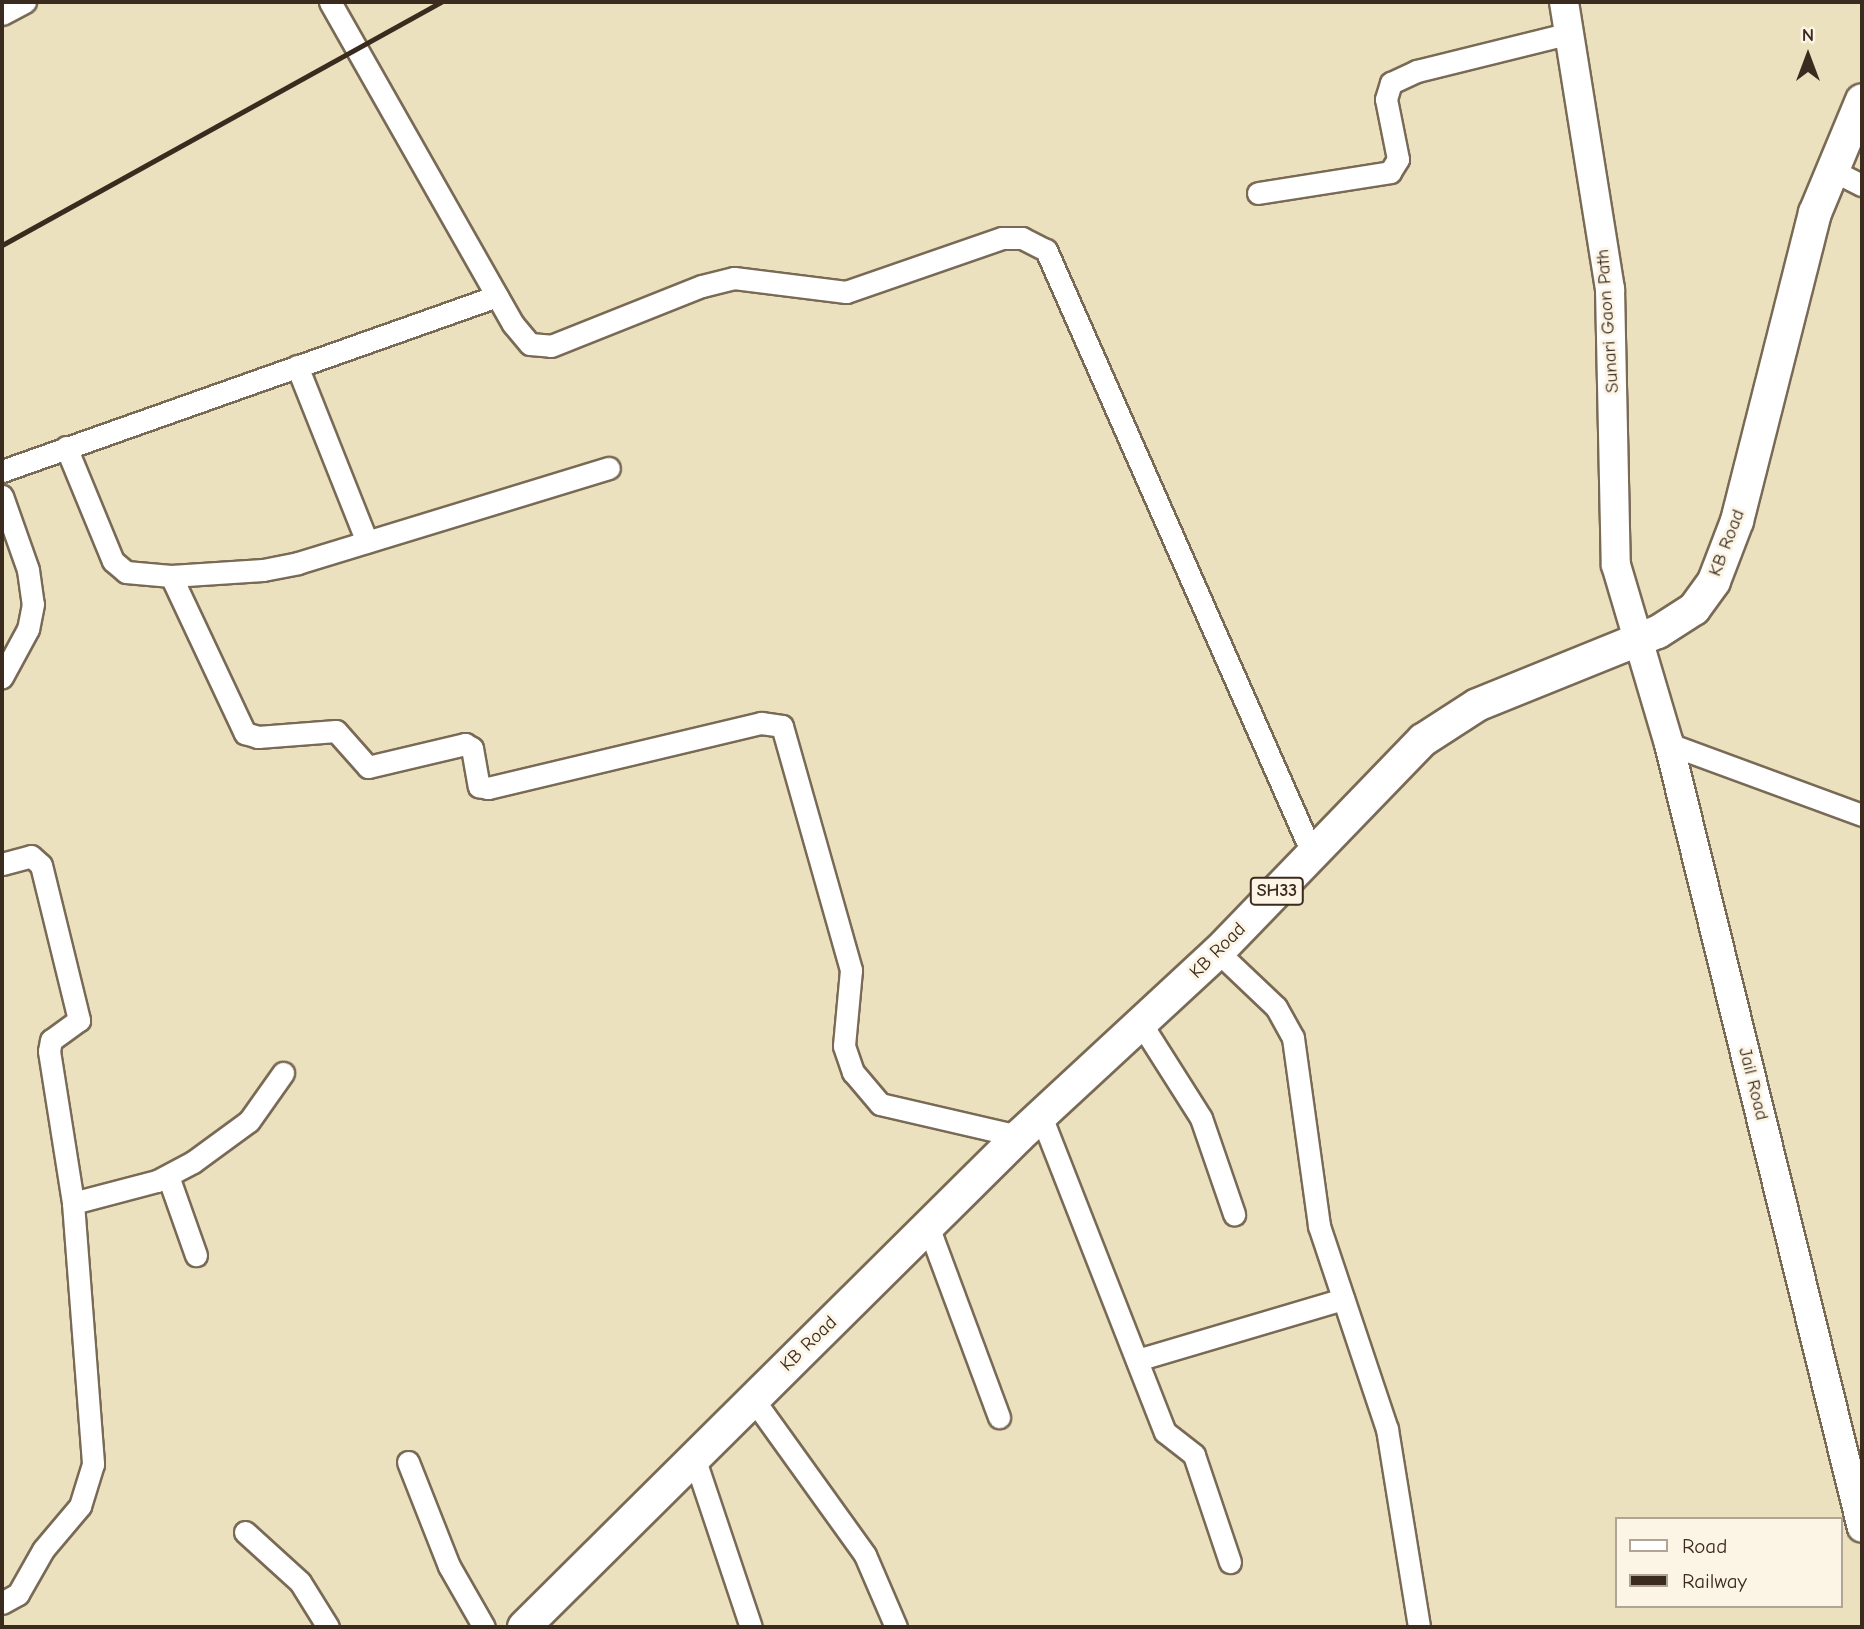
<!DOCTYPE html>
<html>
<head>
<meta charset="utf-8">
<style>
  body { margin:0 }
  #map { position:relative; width:1864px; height:1629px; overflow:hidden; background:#ece1bf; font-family:"Comic Neue",sans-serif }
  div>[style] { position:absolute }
  .roads { filter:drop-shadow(2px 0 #796a56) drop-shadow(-2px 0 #796a56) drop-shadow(0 2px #796a56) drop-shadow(0 -2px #796a56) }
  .street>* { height:21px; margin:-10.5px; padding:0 10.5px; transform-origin:10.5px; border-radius:10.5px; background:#fff }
  .secondary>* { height:28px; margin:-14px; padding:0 14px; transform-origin:14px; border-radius:14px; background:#fff }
  .primary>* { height:32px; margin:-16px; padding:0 16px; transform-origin:16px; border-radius:16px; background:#fff }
  .rail>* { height:5px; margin:-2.5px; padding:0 2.5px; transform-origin:2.5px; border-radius:2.5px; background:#3b2a1e }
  span { translate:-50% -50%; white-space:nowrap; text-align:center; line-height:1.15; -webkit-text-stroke:6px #fcf5e5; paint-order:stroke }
  .shield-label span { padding:2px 5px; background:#fcf5e5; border:2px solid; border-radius:5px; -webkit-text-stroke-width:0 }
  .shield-label { font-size:18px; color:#3b2a1e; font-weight:700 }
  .street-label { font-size:19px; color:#3b2a1e }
  .frame { position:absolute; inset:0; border:4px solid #3b2a1e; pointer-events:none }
  .legend { position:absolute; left:1615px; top:1517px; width:228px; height:91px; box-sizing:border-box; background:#fcf5e5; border:2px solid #afa495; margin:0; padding:9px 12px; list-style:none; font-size:21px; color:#3b2a1e }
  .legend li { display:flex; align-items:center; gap:14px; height:35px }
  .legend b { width:35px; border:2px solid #afa495 }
  .north { position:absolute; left:1773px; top:21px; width:70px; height:70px; -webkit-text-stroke:5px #fcf5e5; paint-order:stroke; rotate:0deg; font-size:19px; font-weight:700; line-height:28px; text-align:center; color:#3b2a1e }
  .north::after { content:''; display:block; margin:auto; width:24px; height:32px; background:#3b2a1e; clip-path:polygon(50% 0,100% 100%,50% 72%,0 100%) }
</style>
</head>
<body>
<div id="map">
  <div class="roads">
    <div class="street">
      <div style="left:330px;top:2px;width:370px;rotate:60.4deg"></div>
      <div style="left:513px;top:324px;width:26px;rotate:50deg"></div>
      <div style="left:530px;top:344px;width:21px;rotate:5deg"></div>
      <div style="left:551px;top:346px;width:162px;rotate:-21.7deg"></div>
      <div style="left:702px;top:286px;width:33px;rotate:-14deg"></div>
      <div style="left:734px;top:278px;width:113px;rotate:7.1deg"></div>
      <div style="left:846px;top:292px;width:165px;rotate:-19.1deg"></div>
      <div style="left:1002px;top:238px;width:20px"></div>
      <div style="left:1022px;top:238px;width:27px;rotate:27deg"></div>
      <div style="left:1046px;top:250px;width:661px;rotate:66.19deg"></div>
      <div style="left:2px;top:14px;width:26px;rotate:-28deg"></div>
      <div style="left:1830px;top:169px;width:36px;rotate:27deg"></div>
      <div style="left:1258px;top:193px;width:134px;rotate:-9deg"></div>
      <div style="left:1390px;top:172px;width:15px;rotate:-58deg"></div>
      <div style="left:1398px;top:159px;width:61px;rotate:-101.3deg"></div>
      <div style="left:1386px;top:99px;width:17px;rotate:-73deg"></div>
      <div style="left:1391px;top:83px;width:29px;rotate:-25deg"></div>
      <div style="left:1417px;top:71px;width:158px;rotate:-13.9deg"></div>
      <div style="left:297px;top:366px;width:189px;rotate:68.3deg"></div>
      <div style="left:66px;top:447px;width:123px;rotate:67.6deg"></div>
      <div style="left:113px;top:561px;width:17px;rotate:40deg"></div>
      <div style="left:126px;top:572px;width:45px;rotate:5.1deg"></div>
      <div style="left:171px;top:576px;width:92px;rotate:-3.7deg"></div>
      <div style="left:263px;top:570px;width:36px;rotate:-11deg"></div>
      <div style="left:298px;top:563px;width:325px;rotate:-17deg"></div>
      <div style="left:2px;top:471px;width:525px;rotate:-19.47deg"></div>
      <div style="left:2px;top:496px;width:78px;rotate:70.6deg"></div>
      <div style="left:28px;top:570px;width:34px;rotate:82deg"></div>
      <div style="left:33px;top:604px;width:25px;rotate:101deg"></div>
      <div style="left:28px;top:629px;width:55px;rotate:118.4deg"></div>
      <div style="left:171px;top:576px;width:174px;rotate:64.8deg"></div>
      <div style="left:245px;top:733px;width:14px;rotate:17deg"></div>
      <div style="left:258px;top:737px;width:78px;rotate:-4.4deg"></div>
      <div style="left:336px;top:731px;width:48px;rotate:48.4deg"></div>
      <div style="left:368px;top:767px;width:100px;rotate:-13.3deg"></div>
      <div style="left:465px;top:744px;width:8px;rotate:30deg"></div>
      <div style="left:472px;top:748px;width:39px;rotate:80deg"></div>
      <div style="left:479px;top:786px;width:9px;rotate:13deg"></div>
      <div style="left:488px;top:788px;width:281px;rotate:-13.4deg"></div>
      <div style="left:761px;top:723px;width:21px;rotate:8deg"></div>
      <div style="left:782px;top:726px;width:254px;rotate:74.2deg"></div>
      <div style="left:851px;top:970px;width:76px;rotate:95.3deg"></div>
      <div style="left:844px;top:1046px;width:28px;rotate:71deg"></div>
      <div style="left:853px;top:1072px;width:42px;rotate:49.8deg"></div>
      <div style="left:880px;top:1104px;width:143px;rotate:13deg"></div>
      <div style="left:1669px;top:744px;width:206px;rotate:20.2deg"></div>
      <div style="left:2px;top:864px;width:30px;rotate:-15deg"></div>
      <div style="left:31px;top:856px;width:13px;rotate:42deg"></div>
      <div style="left:41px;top:865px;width:160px;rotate:76.2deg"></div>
      <div style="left:79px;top:1020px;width:34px;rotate:144deg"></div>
      <div style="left:51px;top:1040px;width:11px;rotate:100deg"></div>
      <div style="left:49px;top:1051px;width:154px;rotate:81deg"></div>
      <div style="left:73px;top:1203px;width:262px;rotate:85.6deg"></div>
      <div style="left:93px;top:1464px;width:44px;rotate:107.2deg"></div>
      <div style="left:80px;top:1506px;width:57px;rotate:130.1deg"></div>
      <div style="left:43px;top:1550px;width:51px;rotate:119.6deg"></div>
      <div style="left:18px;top:1594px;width:18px;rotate:151deg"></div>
      <div style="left:1218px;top:952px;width:80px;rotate:43.5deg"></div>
      <div style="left:1276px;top:1007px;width:35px;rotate:61deg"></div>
      <div style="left:1293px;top:1038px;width:190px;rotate:82.1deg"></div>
      <div style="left:1319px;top:1226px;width:214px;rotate:71.5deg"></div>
      <div style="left:1387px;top:1429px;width:201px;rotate:80.8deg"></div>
      <div style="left:1142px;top:1025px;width:110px;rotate:57.6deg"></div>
      <div style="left:1201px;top:1118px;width:102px;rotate:71deg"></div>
      <div style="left:1041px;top:1116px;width:339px;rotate:68.6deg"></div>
      <div style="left:1165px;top:1432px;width:37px;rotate:38deg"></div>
      <div style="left:1194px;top:1455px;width:113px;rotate:71.4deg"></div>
      <div style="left:168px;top:1176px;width:84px;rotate:70.5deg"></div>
      <div style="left:73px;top:1203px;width:87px;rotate:-14.7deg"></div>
      <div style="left:157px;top:1181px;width:41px;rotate:-27.8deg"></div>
      <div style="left:193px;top:1162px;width:69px;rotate:-36.2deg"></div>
      <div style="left:249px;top:1121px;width:59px;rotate:-54.7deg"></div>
      <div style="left:928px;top:1226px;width:204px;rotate:69.6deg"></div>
      <div style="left:1137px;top:1360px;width:215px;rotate:-16.5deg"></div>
      <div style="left:753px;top:1399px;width:192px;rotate:54.3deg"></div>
      <div style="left:865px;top:1555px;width:78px;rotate:66.7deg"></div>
      <div style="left:694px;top:1457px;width:179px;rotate:71.5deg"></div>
      <div style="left:408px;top:1462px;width:112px;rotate:68.5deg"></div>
      <div style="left:449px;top:1566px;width:70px;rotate:60.2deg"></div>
      <div style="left:245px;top:1532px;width:74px;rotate:42.3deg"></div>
      <div style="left:300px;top:1582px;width:53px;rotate:58.1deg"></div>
    </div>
    <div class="secondary">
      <div style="left:1564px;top:2px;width:291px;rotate:80.9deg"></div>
      <div style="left:1610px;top:289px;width:276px;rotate:88.8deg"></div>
      <div style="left:1616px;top:565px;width:187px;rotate:73.5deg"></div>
      <div style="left:1669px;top:744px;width:807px;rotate:76.17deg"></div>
    </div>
    <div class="primary">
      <div style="left:524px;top:1627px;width:697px;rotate:-44.77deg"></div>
      <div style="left:1019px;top:1136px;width:271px;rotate:-42.8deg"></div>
      <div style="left:1218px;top:952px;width:295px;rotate:-46deg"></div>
      <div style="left:1423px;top:740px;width:64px;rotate:-32.9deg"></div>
      <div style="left:1477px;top:705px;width:195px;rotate:-22deg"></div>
      <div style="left:1658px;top:632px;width:43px;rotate:-32.6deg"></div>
      <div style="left:1694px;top:609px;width:34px;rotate:-54deg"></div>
      <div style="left:1714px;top:581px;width:64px;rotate:-69deg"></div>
      <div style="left:1737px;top:521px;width:318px;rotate:-75.8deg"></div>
      <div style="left:1815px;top:213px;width:122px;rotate:-67.4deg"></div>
    </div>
  </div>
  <div class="rail">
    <div style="left:2px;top:245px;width:502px;rotate:-28.97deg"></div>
  </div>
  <div class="shield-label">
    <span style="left:1277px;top:891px">SH33</span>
  </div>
  <div class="street-label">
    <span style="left:1608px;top:321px;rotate:-94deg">Sunari Gaon Path</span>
    <span style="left:1727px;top:543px;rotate:-69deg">KB Road</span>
    <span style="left:1218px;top:951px;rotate:-45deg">KB Road</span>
    <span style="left:1753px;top:1084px;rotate:76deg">Jail Road</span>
    <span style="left:809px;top:1344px;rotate:-44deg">KB Road</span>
  </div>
  <div class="frame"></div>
  <ul class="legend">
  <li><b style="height:9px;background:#fff"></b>Road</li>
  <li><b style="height:9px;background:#3b2a1e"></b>Railway</li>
  </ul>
  <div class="north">N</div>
</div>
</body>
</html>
